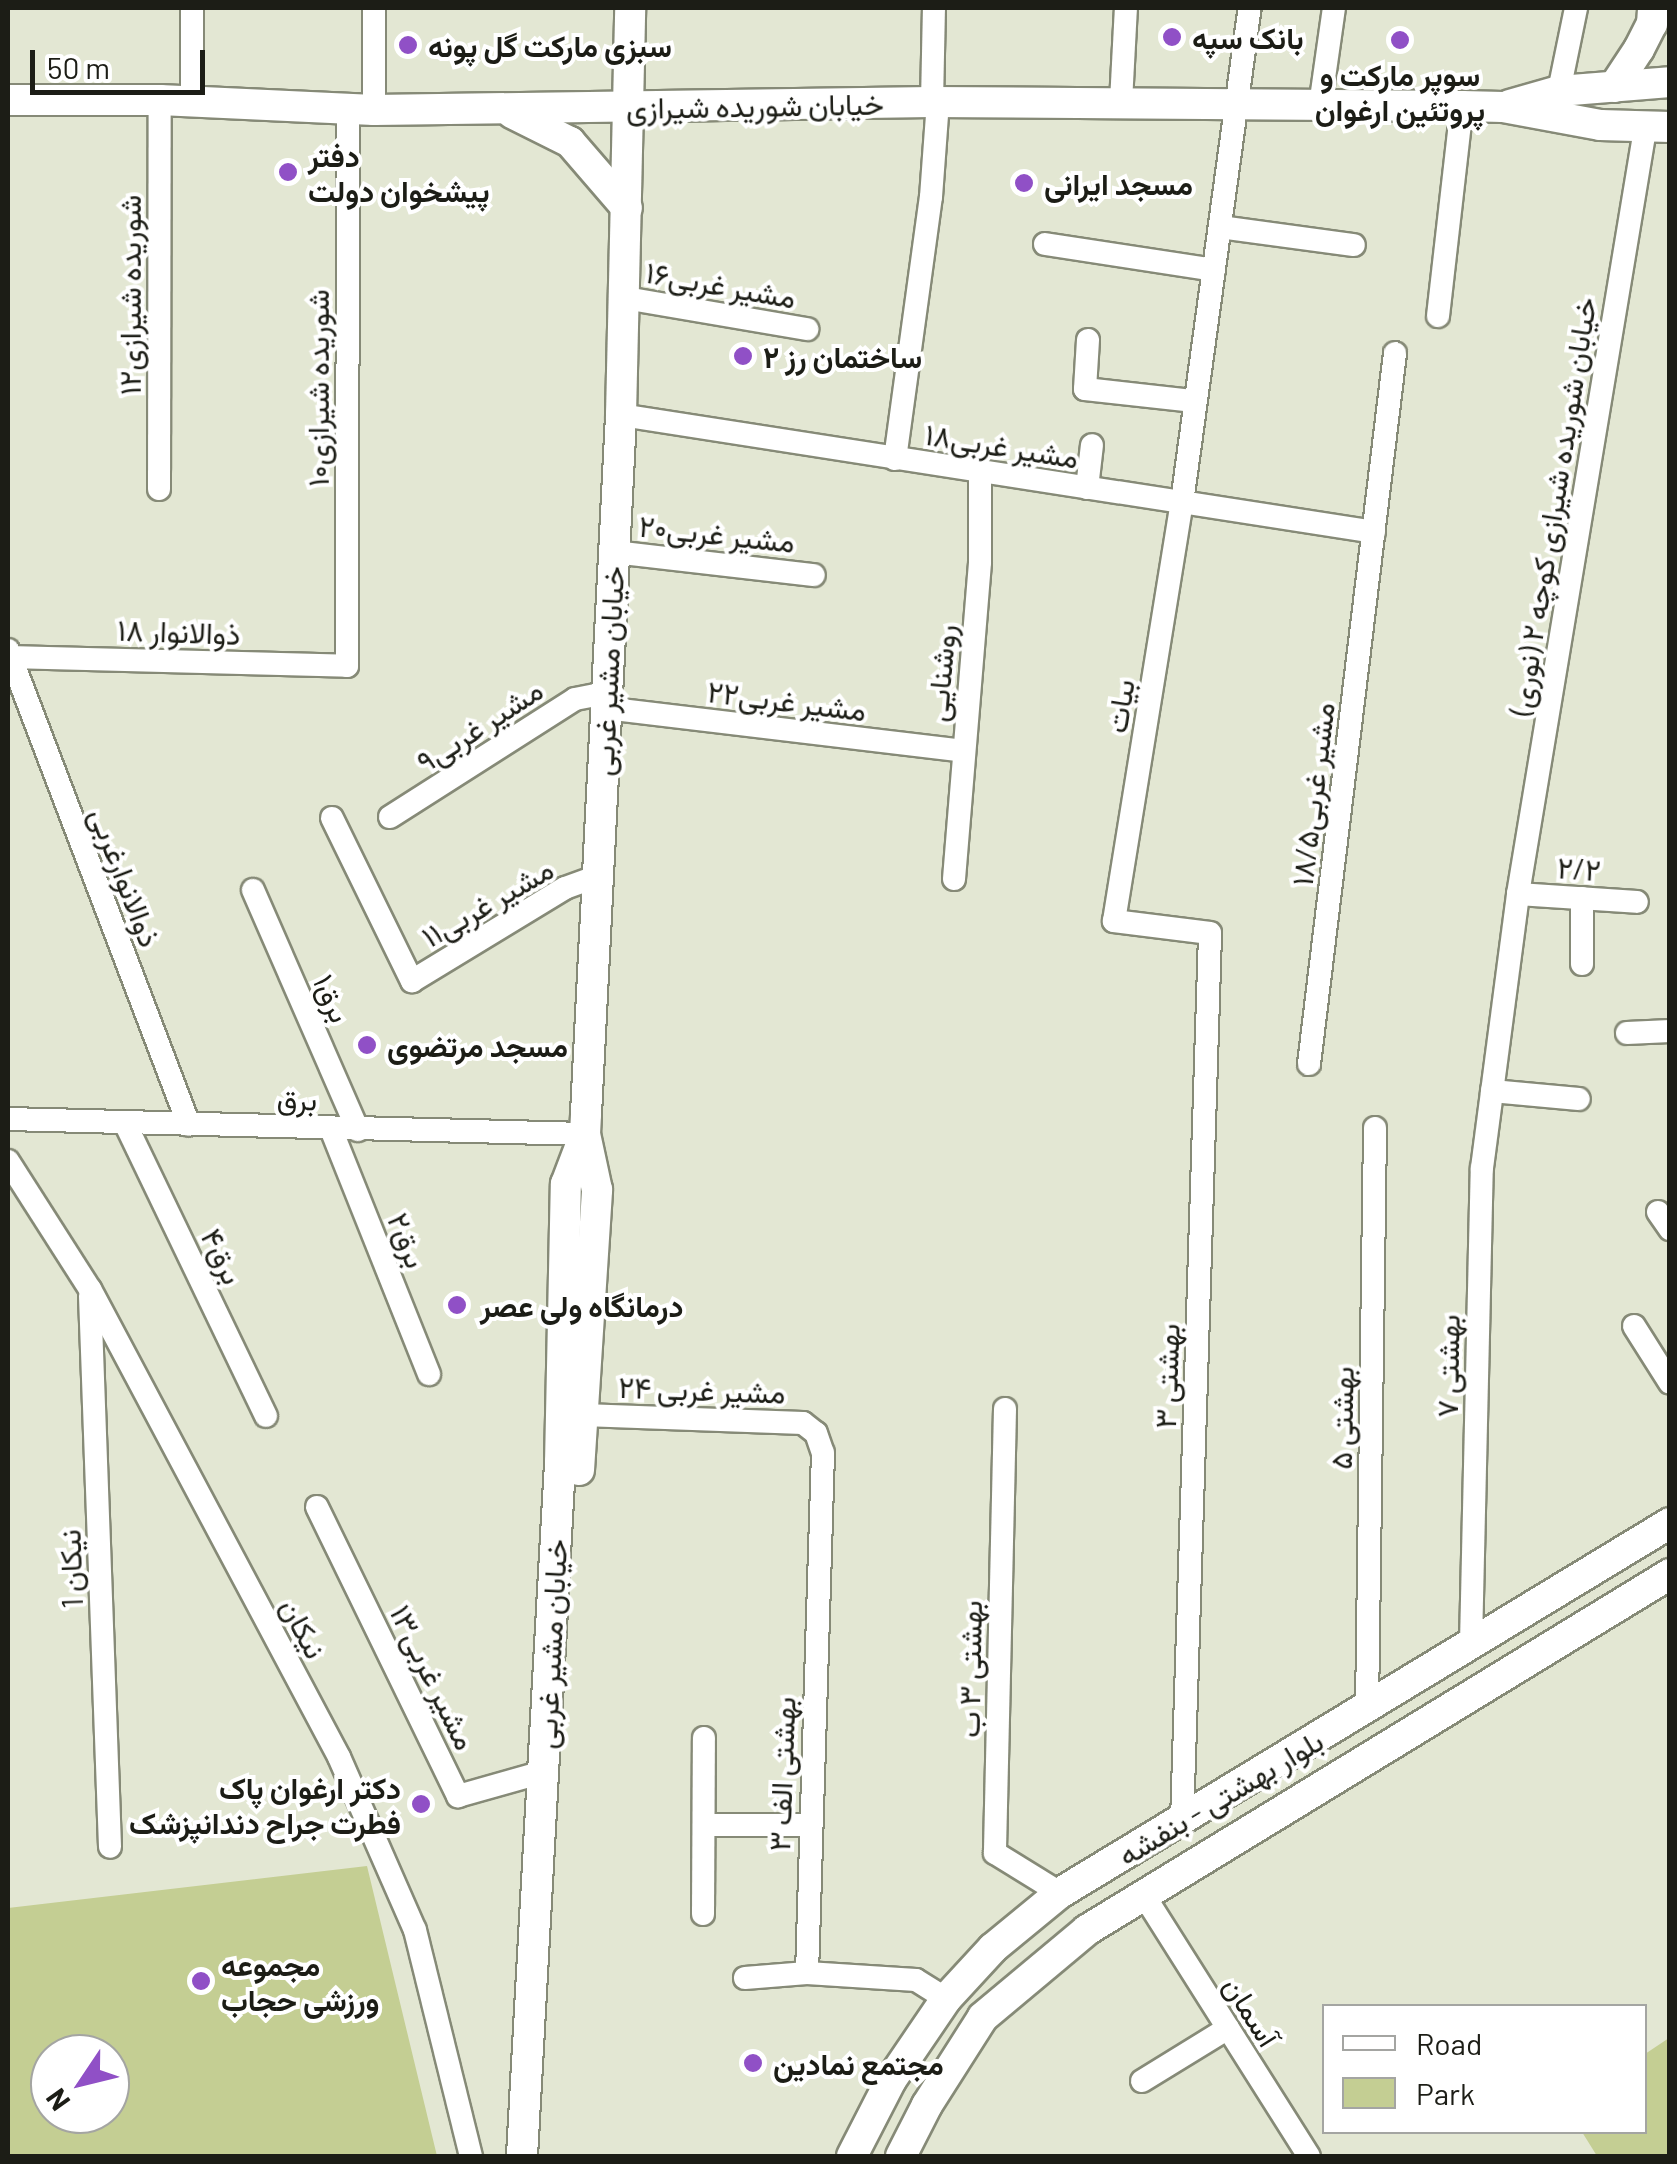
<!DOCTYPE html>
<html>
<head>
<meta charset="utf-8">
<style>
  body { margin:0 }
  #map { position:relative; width:1677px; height:2164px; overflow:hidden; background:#e3e7d3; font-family:Barlow,Vazirmatn,sans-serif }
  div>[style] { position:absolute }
  .green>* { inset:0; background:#c4ce93 }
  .roads { filter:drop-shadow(2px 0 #868a77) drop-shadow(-2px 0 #868a77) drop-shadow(0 2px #868a77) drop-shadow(0 -2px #868a77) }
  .minor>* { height:22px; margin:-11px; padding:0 11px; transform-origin:11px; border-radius:11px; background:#fff }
  .major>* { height:30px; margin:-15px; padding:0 15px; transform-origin:15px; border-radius:15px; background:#fff }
  .dots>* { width:28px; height:28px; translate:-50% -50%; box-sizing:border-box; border:5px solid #fff; border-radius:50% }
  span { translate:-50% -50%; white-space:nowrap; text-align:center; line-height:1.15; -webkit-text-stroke:8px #fff; paint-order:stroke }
  .poi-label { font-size:30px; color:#1c1d16; font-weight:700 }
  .left { translate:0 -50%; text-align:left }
  .right { translate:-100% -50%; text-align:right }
  .street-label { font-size:30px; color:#1c1d16 }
  .frame { position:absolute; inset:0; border:10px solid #1c1d16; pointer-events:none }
  .legend { position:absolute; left:1322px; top:2004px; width:325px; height:130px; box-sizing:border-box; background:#fff; border:2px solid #a4a5a2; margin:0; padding:12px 18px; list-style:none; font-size:30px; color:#1c1d16 }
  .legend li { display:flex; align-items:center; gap:20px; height:50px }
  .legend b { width:50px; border:2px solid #a4a5a2 }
  .north { position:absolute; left:30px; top:2034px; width:100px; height:100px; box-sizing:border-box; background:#fff; border:2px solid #a4a5a2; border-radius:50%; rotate:235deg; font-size:28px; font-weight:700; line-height:40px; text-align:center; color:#1c1d16 }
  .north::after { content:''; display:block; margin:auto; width:35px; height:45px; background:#9050c6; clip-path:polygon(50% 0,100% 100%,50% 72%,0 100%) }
  .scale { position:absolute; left:30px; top:50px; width:175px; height:45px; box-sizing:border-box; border:5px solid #1c1d16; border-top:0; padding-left:12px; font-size:30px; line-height:35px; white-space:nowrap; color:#1c1d16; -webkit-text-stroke:8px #fff; paint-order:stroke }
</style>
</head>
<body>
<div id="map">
  <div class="green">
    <div style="clip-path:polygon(evenodd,367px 1866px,437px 2156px,8px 2156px,8px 1908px,367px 1866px,50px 2054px,110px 2054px,110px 2114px,50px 2114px,50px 2054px)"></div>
    <div style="clip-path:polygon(1669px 2038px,1669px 2156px,1597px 2156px,1582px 2132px,1644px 2132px,1645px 2054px)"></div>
  </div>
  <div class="roads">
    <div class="minor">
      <div style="left:192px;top:8px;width:93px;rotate:90deg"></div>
      <div style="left:374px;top:8px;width:102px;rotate:90deg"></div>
      <div style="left:1559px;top:91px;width:85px;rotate:-78.4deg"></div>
      <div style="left:932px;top:102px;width:94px;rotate:-88.8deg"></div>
      <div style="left:1121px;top:102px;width:94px;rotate:-87deg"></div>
      <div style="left:1320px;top:106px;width:99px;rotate:-81.9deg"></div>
      <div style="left:1220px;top:227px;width:135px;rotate:7.7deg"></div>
      <div style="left:1045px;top:244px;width:171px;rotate:8.7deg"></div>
      <div style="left:625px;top:298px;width:185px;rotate:9.7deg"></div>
      <div style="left:1438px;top:316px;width:211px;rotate:-83.5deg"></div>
      <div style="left:1088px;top:340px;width:49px;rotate:93.5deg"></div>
      <div style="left:1085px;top:389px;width:110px;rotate:6.3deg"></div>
      <div style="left:621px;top:415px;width:762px;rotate:8.83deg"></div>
      <div style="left:895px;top:459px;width:264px;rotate:-82.2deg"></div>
      <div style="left:931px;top:197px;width:95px;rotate:-85.8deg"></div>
      <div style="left:1087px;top:488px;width:43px;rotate:-83.4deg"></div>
      <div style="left:159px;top:489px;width:389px;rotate:-89.9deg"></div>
      <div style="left:614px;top:552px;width:201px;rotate:6.6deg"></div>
      <div style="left:8px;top:650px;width:508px;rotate:69.14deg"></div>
      <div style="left:10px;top:657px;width:337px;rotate:1.5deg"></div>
      <div style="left:347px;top:666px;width:556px;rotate:-89.9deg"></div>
      <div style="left:604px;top:708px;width:362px;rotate:6.8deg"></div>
      <div style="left:390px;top:817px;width:219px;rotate:-32.5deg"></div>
      <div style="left:575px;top:699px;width:31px;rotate:-11deg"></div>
      <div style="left:332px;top:818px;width:182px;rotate:63.9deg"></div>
      <div style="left:412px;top:981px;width:179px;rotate:-31.3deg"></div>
      <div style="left:565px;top:888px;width:33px;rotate:-20deg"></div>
      <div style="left:954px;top:879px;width:318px;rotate:-85.3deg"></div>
      <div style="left:980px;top:562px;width:90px;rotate:-90deg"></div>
      <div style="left:253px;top:890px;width:262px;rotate:66.4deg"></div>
      <div style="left:1518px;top:894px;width:119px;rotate:3.8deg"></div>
      <div style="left:1582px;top:898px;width:66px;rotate:90deg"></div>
      <div style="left:1627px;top:1033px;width:43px;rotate:-2.7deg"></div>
      <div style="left:1309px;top:1064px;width:716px;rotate:-83.1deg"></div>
      <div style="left:1492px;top:1091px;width:87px;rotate:5.3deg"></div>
      <div style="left:8px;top:1119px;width:577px;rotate:1.49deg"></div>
      <div style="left:125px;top:1123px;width:325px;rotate:64.3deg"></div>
      <div style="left:331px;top:1129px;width:264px;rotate:68.2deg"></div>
      <div style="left:8px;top:1161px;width:152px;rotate:57.4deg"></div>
      <div style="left:90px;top:1289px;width:530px;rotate:61.98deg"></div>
      <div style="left:339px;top:1757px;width:189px;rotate:66.3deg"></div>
      <div style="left:415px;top:1930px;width:233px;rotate:76.1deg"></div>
      <div style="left:1658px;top:1212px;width:21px;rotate:55deg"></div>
      <div style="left:90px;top:1296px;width:551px;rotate:87.92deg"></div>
      <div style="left:1634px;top:1326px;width:67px;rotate:57.7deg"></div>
      <div style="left:1005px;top:1409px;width:444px;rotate:91.3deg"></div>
      <div style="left:995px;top:1853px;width:76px;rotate:31.6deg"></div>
      <div style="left:583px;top:1415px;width:220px;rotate:2.1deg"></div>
      <div style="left:803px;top:1423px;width:16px;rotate:38deg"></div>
      <div style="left:816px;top:1433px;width:21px;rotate:71deg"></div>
      <div style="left:823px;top:1453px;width:520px;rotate:91.76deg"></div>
      <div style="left:807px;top:1973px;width:109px;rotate:3.7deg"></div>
      <div style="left:916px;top:1980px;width:36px;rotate:32deg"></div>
      <div style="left:317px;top:1507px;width:322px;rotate:64deg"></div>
      <div style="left:458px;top:1796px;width:88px;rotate:-15.8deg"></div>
      <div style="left:1471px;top:1643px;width:475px;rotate:-88.7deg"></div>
      <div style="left:1482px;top:1168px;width:276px;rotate:-82.5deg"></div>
      <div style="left:1518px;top:894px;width:775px;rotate:-80.57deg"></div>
      <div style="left:1367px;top:1709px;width:581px;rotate:-89.21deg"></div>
      <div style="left:1182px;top:1821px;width:888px;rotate:-88.19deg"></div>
      <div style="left:1210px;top:933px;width:97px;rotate:-172.9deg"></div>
      <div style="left:1114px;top:921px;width:424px;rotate:-80.8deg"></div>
      <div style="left:1182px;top:502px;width:499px;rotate:-82.2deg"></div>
      <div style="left:704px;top:1825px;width:105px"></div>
      <div style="left:1145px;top:1897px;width:307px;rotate:57.7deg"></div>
      <div style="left:703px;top:1914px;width:176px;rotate:-89.7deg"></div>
      <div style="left:745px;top:1978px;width:62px;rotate:-4.6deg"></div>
      <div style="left:1142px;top:2081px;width:101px;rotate:-31.6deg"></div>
    </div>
    <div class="major">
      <div style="left:1614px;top:87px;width:45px;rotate:-56.7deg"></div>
      <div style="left:1639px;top:49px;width:28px;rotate:-63deg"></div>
      <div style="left:1652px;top:24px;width:16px;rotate:-86deg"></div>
      <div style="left:8px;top:100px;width:152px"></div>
      <div style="left:160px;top:100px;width:214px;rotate:2.7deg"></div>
      <div style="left:374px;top:110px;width:558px;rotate:-0.82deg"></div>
      <div style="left:932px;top:102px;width:530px;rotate:0.43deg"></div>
      <div style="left:1462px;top:106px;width:41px;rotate:1.4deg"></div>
      <div style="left:1503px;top:107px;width:99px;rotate:10.5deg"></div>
      <div style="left:1600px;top:125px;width:70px;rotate:1.6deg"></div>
      <div style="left:1510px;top:105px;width:51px;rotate:-15.9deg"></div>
      <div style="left:1559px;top:91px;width:111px;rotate:-4.6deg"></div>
      <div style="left:512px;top:113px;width:65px;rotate:26.6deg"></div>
      <div style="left:570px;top:142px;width:87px;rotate:49.2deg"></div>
      <div style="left:579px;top:1470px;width:281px;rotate:-86.3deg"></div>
      <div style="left:597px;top:1190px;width:57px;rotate:-102.1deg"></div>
      <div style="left:522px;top:2156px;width:694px;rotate:-86.86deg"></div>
      <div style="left:560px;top:1463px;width:279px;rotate:-88.8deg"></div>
      <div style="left:566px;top:1184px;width:53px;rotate:-69.2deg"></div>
      <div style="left:585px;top:1134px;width:20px;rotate:-87deg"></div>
      <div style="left:586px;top:1114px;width:700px;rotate:-87.13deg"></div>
      <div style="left:621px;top:415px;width:407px;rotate:-88.7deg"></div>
      <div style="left:852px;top:2156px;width:85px;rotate:-62.8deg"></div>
      <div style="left:891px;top:2080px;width:98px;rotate:-55.8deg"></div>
      <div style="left:946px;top:1999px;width:69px;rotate:-47.3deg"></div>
      <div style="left:993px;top:1948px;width:87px;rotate:-39.4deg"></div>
      <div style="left:1060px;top:1893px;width:713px;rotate:-31.24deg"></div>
      <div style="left:901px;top:2156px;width:57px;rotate:-63deg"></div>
      <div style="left:927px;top:2105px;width:104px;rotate:-57.5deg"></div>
      <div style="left:983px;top:2017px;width:136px;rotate:-39.9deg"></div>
      <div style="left:1087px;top:1930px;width:683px;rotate:-31.41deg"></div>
    </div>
  </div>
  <div class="dots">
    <div style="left:1172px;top:37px;background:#9050c6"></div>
    <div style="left:1400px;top:40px;background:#9050c6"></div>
    <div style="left:408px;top:45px;background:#9050c6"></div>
    <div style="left:288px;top:172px;background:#9050c6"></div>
    <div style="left:1024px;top:183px;background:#9050c6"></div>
    <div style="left:743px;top:356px;background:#9050c6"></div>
    <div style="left:367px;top:1045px;background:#9050c6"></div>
    <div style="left:457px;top:1305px;background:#9050c6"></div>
    <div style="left:421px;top:1804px;background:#9050c6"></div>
    <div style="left:201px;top:1981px;background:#9050c6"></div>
    <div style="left:753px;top:2063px;background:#9050c6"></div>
  </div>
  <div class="poi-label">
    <span class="left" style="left:1192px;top:37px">بانک سپه</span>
    <span class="left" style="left:428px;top:45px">سبزی مارکت گل پونه</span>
    <span style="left:1400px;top:91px">سوپر مارکت و<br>پروتئین ارغوان</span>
    <span class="left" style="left:308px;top:172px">دفتر<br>پیشخوان دولت</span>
    <span class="left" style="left:1044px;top:183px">مسجد ایرانی</span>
    <span class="left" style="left:763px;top:356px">ساختمان رز ۲</span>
    <span class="left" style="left:387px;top:1045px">مسجد مرتضوی</span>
    <span class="left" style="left:480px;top:1305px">درمانگاه ولی عصر</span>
    <span class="right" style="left:401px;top:1804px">دکتر ارغوان پاک<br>فطرت جراح دندانپزشک</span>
    <span class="left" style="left:221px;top:1981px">مجموعه<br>ورزشی حجاب</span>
    <span class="left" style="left:773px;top:2063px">مجتمع نمادین</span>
  </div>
  <div class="street-label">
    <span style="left:755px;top:105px;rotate:-1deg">خیابان شوریده شیرازی</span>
    <span style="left:721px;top:284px;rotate:10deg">مشیر غربی۱۶</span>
    <span style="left:129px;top:295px;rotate:-90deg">شوریده شیرازی۱۲</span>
    <span style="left:317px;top:388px;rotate:-90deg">۱۰شوریده شیرازی</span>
    <span style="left:1002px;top:445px;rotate:9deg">مشیر غربی۱۸</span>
    <span style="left:1552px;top:506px;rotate:-81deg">خیابان شوریده شیرازی کوچه ۲ (نوری)</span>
    <span style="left:717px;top:533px;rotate:6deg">مشیر غربی۲۰</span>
    <span style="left:179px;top:631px;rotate:2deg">ذوالانوار ۱۸</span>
    <span style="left:607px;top:671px;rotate:-87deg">خیابان مشیر غربی</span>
    <span style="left:940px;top:673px;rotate:-85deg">روشنایی</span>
    <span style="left:787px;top:700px;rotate:7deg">مشیر غربی۲۲</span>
    <span style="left:1119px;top:706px;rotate:-81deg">بیات</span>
    <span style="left:479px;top:725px;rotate:-33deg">مشیر غربی۹</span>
    <span style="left:1312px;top:794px;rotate:-83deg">مشیر غربی۱۸/۵</span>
    <span style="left:1579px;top:868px;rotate:4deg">۲/۲</span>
    <span style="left:126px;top:877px;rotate:69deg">ذوالانوارغربی</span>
    <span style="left:487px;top:902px;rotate:-30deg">مشیر غربی۱۱</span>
    <span style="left:333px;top:998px;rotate:66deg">برق۱</span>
    <span style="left:297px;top:1098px;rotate:2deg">برق</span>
    <span style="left:408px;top:1240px;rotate:68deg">برق۲</span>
    <span style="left:223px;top:1256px;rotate:64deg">برق۴</span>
    <span style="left:1447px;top:1366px;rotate:-89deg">بهشتی ۷</span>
    <span style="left:1166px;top:1376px;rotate:-88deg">بهشتی ۳</span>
    <span style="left:702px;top:1389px;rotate:2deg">مشیر غربی ۲۴</span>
    <span style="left:1341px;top:1418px;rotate:-89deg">بهشتی ۵</span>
    <span style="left:70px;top:1569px;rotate:-92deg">نیکان 1</span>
    <span style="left:304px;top:1628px;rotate:62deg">نیکان</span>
    <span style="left:550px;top:1644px;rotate:-87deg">خیابان مشیر غربی</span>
    <span style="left:969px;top:1669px;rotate:-89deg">بهشتی ۳ ب</span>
    <span style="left:434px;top:1677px;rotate:64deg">مشیر غربی۱۳</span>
    <span style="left:781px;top:1774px;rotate:-88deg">بهشتی الف ۳</span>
    <span style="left:1220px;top:1797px;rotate:-31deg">بلوار بهشتی - بنفشه</span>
    <span style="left:1252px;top:2011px;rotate:58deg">آسمان</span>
  </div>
  <div class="frame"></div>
  <ul class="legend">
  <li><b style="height:12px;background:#fff"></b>Road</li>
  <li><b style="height:28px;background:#c4ce93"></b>Park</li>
  </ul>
  <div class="north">N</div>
  <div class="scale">50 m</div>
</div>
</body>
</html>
